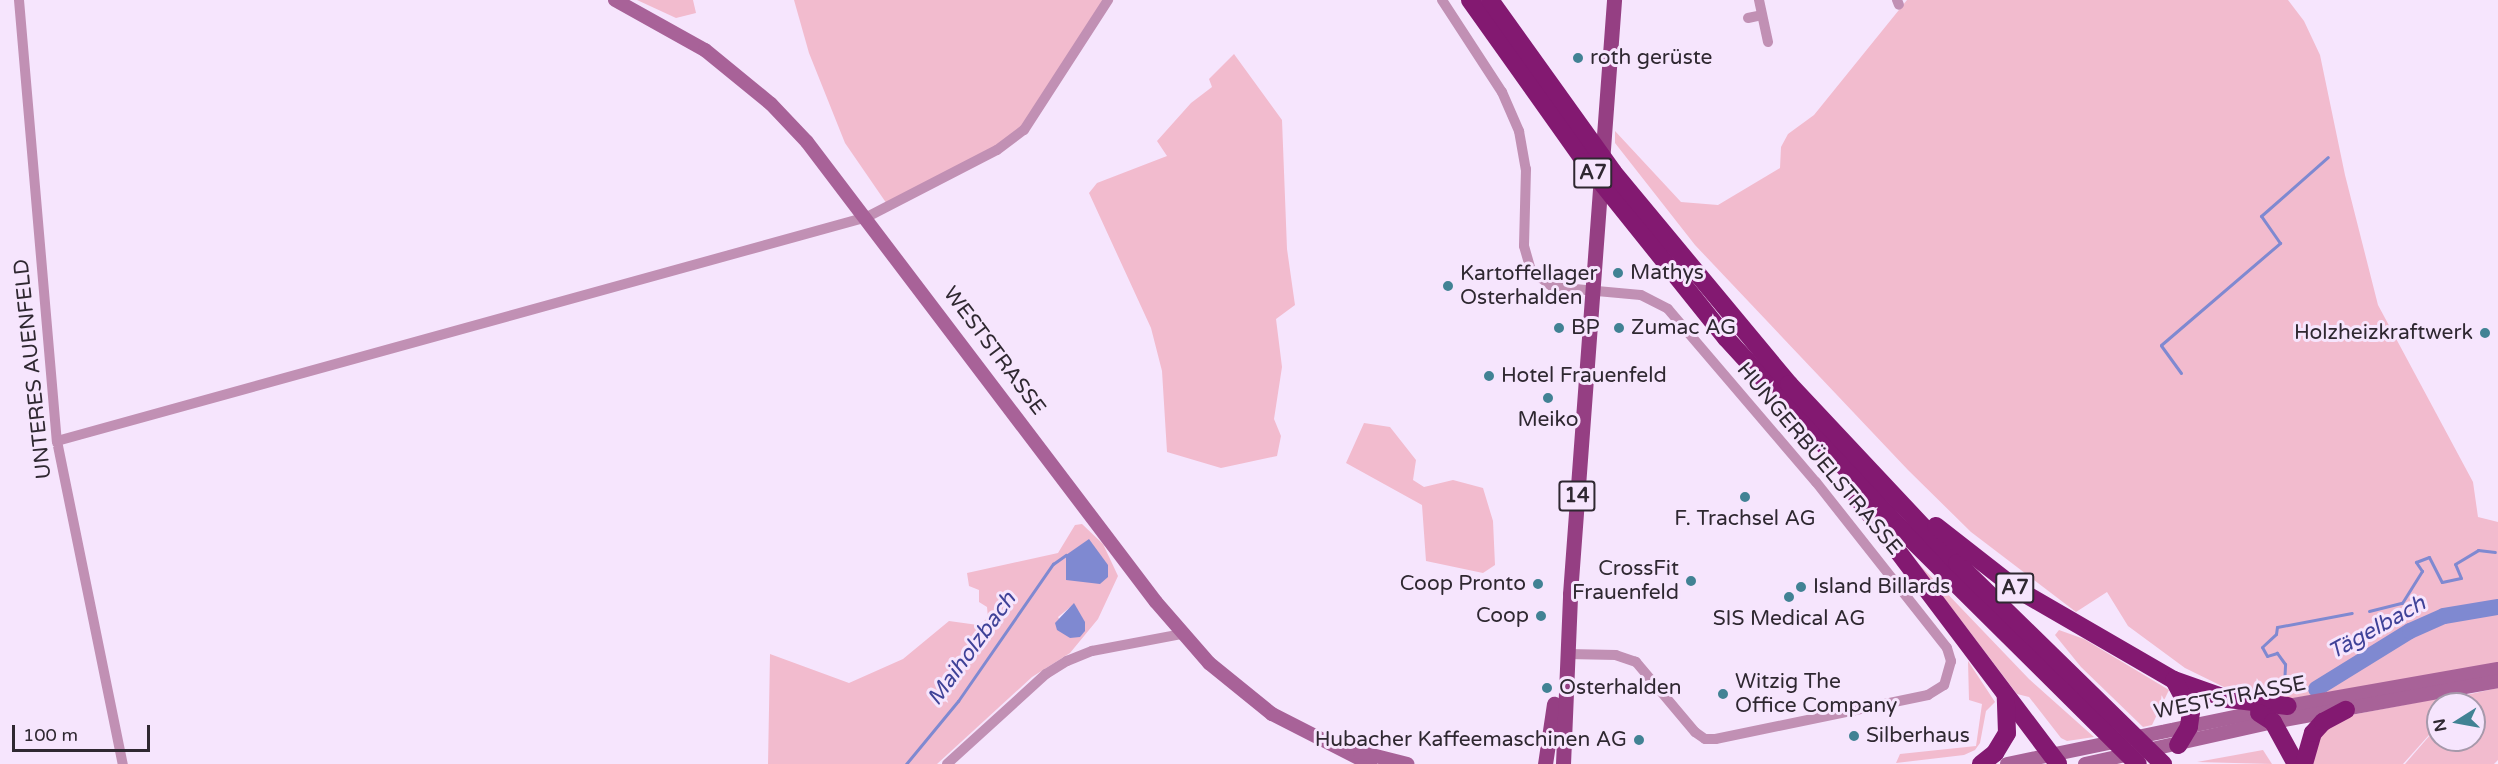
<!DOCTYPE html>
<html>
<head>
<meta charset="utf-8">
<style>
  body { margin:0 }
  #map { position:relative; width:2498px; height:764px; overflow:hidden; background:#f6e5fd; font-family:"Varela Round",sans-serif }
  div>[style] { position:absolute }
  .green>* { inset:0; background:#f2bbce }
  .water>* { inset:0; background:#7f89d1 }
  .stream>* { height:3px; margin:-1.5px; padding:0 1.5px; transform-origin:1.5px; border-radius:1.5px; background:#7f89d1 }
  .river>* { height:16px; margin:-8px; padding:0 8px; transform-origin:8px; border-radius:8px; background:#7f89d1 }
  .minor>* { height:10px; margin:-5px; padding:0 5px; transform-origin:5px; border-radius:5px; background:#c190b4 }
  .secondary>* { height:14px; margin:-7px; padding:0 7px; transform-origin:7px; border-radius:7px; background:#a86298 }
  .primary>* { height:15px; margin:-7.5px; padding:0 7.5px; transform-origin:7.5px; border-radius:7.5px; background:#953f83 }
  .motorway>* { height:18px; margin:-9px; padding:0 9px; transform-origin:9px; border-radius:9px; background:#831971 }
  .dots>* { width:16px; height:16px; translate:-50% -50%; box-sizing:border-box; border:3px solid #f6e5fd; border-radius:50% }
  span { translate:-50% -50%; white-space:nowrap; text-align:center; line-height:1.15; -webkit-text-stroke:6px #f6e5fd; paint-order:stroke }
  .shield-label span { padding:2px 4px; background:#f6e5fd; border:2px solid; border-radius:4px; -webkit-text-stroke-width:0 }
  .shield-label { font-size:20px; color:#2f2831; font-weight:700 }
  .poi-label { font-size:21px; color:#2f2831 }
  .left { translate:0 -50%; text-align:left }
  .right { translate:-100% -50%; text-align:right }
  .street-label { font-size:21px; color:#2f2831 }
  .water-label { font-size:22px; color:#3f4298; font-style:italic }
  .north { position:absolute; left:2426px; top:692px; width:60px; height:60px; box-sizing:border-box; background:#f6e5fd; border:2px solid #a699ab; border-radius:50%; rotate:259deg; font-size:16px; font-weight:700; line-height:24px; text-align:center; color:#2f2831 }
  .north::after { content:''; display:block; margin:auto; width:21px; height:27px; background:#418294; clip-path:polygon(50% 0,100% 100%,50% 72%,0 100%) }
  .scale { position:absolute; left:12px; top:725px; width:138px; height:27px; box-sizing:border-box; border:3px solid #2f2831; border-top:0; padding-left:8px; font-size:18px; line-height:21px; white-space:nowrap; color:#2f2831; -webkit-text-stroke:4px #f6e5fd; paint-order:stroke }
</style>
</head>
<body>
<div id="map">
  <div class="green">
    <div style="clip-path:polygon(637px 0,693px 0,696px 13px,676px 18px)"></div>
    <div style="clip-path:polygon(794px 0,1108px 0,1024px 130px,889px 207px,845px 143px,809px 53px)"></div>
    <div style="clip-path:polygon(1907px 0,2288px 0,2304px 21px,2320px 55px,2345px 175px,2378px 305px,2473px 482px,2478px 517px,2498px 522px,2498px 663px,2295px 698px,2272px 698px,2236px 693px,2185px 668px,2128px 626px,2107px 592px,2076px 612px,1971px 532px,1908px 470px,1695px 245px,1615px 143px,1615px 131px,1681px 202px,1718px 205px,1780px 168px,1781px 147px,1788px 134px,1814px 115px)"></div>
    <div style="clip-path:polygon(1234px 54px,1282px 120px,1287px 249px,1295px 305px,1276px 319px,1282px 367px,1274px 419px,1281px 436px,1277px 456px,1221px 468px,1167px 452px,1162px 371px,1151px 328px,1089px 193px,1097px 183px,1167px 156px,1157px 141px,1191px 103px,1212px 87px,1209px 79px)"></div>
    <div style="clip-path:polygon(1364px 423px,1390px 427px,1416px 460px,1413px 480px,1424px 487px,1453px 480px,1483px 488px,1493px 521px,1495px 565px,1483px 573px,1426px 561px,1422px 505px,1346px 463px)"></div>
    <div style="clip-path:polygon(evenodd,1082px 524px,1103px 544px,1118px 576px,1098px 619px,1070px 653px,1032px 677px,937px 764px,768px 764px,770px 654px,849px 683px,903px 659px,949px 621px,978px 625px,988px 618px,987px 607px,979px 602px,979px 590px,969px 586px,967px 573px,1058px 553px,1075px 525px,1082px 524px,1074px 604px,1070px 638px,1058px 617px,1074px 604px)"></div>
    <div style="clip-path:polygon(1916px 561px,2029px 679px,2094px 737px,2067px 741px,2061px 738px,2029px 697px,2017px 694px)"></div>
    <div style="clip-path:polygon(2059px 630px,2084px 639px,2169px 690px,2152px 725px,2143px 727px,2081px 667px,2055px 635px)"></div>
    <div style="clip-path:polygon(1968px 661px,1995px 702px,1986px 711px,1980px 743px,1975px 750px,1964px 755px,1896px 763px,1900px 754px,1976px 746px,1982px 704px,1969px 700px)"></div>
    <div style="clip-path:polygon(2498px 688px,2498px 760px,2494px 764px,2405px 764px,2438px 726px,2438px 740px,2474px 740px,2474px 704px,2458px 704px,2466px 695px)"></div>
    <div style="clip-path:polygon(2466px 693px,2456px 704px,2438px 704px,2438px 725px,2403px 764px,2310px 764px,2316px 735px,2346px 716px)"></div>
    <div style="clip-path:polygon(2263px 750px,2272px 764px,2197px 762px)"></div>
  </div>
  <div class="water">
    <div style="clip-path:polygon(1089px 539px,1108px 565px,1108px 577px,1100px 584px,1066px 580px,1066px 555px)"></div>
    <div style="clip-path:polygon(1074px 603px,1085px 622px,1085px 631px,1080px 637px,1070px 638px,1057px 630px,1055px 623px)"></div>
  </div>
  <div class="stream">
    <div style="left:2181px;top:373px;width:34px;rotate:-126deg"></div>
    <div style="left:2161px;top:345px;width:157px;rotate:-40.6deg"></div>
    <div style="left:2280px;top:243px;width:33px;rotate:-125deg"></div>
    <div style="left:2261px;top:216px;width:89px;rotate:-41.4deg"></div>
    <div style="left:2369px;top:611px;width:34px;rotate:-14deg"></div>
    <div style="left:2402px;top:603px;width:38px;rotate:-58deg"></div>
    <div style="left:2422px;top:571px;width:11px;rotate:-124deg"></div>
    <div style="left:2416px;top:562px;width:14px;rotate:-21deg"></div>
    <div style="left:2429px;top:557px;width:28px;rotate:63deg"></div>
    <div style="left:2442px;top:582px;width:19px;rotate:-12deg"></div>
    <div style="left:2461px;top:578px;width:15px;rotate:-113deg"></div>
    <div style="left:2455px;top:564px;width:27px;rotate:-31deg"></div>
    <div style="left:2478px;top:550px;width:17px;rotate:7deg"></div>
    <div style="left:2284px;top:685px;width:21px;rotate:-87deg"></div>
    <div style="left:2285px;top:664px;width:14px;rotate:-126deg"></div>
    <div style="left:2277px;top:653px;width:10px;rotate:163deg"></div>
    <div style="left:2267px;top:656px;width:10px;rotate:-119deg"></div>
    <div style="left:2262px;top:647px;width:19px;rotate:-43deg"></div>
    <div style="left:2276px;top:634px;width:7px;rotate:-82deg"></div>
    <div style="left:2277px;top:627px;width:76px;rotate:-10.6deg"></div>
    <div style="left:906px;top:764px;width:82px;rotate:-50.5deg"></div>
    <div style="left:958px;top:701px;width:167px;rotate:-55.3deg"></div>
    <div style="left:1053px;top:564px;width:16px;rotate:-35deg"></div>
  </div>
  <div class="river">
    <div style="left:2316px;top:689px;width:110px;rotate:-31.7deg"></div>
    <div style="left:2410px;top:631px;width:37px;rotate:-24deg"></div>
    <div style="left:2444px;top:616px;width:55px;rotate:-9.5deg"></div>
  </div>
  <div class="minor">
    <div style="left:19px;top:0;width:443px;rotate:85.1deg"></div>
    <div style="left:57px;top:441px;width:330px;rotate:78.5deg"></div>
    <div style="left:1442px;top:0;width:110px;rotate:56.9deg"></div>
    <div style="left:1502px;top:92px;width:43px;rotate:66.4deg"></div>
    <div style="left:1519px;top:131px;width:39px;rotate:80deg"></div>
    <div style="left:1526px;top:169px;width:77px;rotate:91.5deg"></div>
    <div style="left:1524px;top:246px;width:25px;rotate:74deg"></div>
    <div style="left:1531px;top:270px;width:28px;rotate:38deg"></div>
    <div style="left:1553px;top:287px;width:88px;rotate:5.2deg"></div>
    <div style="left:1641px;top:295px;width:30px;rotate:27deg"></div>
    <div style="left:1668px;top:309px;width:228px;rotate:49.5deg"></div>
    <div style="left:1816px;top:482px;width:211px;rotate:51.7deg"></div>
    <div style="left:1947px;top:648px;width:14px;rotate:73deg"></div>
    <div style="left:1951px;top:661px;width:25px;rotate:106deg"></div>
    <div style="left:1944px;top:685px;width:19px;rotate:148deg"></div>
    <div style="left:1928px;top:695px;width:217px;rotate:168.3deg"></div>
    <div style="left:1716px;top:739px;width:11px;rotate:180deg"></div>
    <div style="left:1705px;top:739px;width:12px;rotate:-145deg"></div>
    <div style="left:1695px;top:732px;width:92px;rotate:-130.1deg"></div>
    <div style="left:1636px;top:662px;width:21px;rotate:-161deg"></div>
    <div style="left:1616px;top:655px;width:48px;rotate:-178.8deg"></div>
    <div style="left:1759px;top:0;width:43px;rotate:77.9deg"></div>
    <div style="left:1897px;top:0;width:5px;rotate:68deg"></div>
    <div style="left:1748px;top:18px;width:14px;rotate:-12deg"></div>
    <div style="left:57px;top:441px;width:840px;rotate:-15.46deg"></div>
    <div style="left:867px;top:217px;width:146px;rotate:-27.3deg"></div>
    <div style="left:997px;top:150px;width:34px;rotate:-37deg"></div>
    <div style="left:1024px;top:130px;width:155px;rotate:-57.1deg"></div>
    <div style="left:947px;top:764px;width:134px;rotate:-42.3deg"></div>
    <div style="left:1046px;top:674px;width:25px;rotate:-32deg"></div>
    <div style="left:1067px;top:661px;width:27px;rotate:-22deg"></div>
    <div style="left:1092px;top:651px;width:92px;rotate:-10.7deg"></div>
  </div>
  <div class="secondary">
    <div style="left:615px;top:0;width:103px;rotate:29.1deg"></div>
    <div style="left:705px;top:50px;width:85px;rotate:39.3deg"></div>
    <div style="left:771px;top:104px;width:52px;rotate:46.5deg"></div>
    <div style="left:807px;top:142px;width:577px;rotate:52.81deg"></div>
    <div style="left:1156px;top:602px;width:81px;rotate:49deg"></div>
    <div style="left:1209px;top:663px;width:81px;rotate:39deg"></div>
    <div style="left:1272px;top:714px;width:110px;rotate:27deg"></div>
    <div style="left:1360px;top:752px;width:49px;rotate:14.3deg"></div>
    <div style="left:2007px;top:764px;width:287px;rotate:-11.7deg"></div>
    <div style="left:2288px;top:706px;width:213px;rotate:-10deg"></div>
    <div style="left:2085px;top:764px;width:193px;rotate:-12.6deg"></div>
    <div style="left:2273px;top:722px;width:229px;rotate:-10.3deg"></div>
  </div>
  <div class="primary">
    <div style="left:1545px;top:764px;width:61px;rotate:-81.5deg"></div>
    <div style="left:1563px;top:764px;width:170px;rotate:-87.6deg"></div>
    <div style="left:1570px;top:594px;width:596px;rotate:-85.76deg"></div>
  </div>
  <div class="motorway">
    <div style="left:1470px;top:0;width:199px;rotate:54.6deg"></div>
    <div style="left:1585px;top:162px;width:226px;rotate:51.3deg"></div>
    <div style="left:1726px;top:338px;width:258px;rotate:47.5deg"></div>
    <div style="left:1900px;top:528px;width:335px;rotate:44.8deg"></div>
    <div style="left:1490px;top:0;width:211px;rotate:54.4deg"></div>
    <div style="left:1613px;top:172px;width:276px;rotate:50.3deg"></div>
    <div style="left:1789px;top:384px;width:245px;rotate:46.8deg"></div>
    <div style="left:1957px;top:563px;width:288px;rotate:44.3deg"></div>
    <div style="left:1857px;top:497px;width:334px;rotate:53deg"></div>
    <div style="left:1936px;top:526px;width:100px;rotate:38.1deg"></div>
    <div style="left:2015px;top:588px;width:184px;rotate:30.1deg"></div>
    <div style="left:2174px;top:680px;width:57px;rotate:19.4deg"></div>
    <div style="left:2228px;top:699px;width:60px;rotate:6.7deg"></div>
    <div style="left:2174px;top:680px;width:36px;rotate:62deg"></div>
    <div style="left:2191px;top:712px;width:15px;rotate:98deg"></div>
    <div style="left:2189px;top:727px;width:21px;rotate:121deg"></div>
    <div style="left:2259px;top:713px;width:17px;rotate:33deg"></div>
    <div style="left:2273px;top:722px;width:48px;rotate:61.3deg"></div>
    <div style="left:1981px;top:764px;width:18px;rotate:-38deg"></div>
    <div style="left:1995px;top:753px;width:23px;rotate:-59deg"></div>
    <div style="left:2007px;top:733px;width:37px;rotate:-92deg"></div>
    <div style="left:2304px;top:764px;width:32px;rotate:-74deg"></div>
    <div style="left:2313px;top:733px;width:15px;rotate:-48deg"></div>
    <div style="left:2323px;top:722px;width:26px;rotate:-28deg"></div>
  </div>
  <div class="dots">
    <div style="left:1578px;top:58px;background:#418294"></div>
    <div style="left:1618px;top:273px;background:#418294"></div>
    <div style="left:1448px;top:286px;background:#418294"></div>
    <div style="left:1559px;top:328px;background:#418294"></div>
    <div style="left:1619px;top:328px;background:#418294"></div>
    <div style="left:2485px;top:333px;background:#418294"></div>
    <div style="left:1489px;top:376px;background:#418294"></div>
    <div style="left:1548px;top:398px;background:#418294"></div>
    <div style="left:1745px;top:497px;background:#418294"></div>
    <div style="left:1691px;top:581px;background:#418294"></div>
    <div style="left:1538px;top:584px;background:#418294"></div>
    <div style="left:1801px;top:587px;background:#418294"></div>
    <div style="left:1789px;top:597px;background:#418294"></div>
    <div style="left:1541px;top:616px;background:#418294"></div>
    <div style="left:1547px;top:688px;background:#418294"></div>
    <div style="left:1723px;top:694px;background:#418294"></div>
    <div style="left:1854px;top:736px;background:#418294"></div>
    <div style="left:1639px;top:740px;background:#418294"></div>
  </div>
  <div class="shield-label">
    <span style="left:1593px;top:173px">A7</span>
    <span style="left:1577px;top:496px">14</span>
    <span style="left:2015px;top:588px">A7</span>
  </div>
  <div class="poi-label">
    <span class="left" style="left:1590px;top:58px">roth gerüste</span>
    <span class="left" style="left:1630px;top:273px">Mathys</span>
    <span class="left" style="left:1460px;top:286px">Kartoffellager<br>Osterhalden</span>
    <span class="left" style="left:1571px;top:328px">BP</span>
    <span class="left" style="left:1631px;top:328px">Zumac AG</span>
    <span class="right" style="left:2473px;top:333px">Holzheizkraftwerk</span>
    <span class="left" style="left:1501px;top:376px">Hotel Frauenfeld</span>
    <span style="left:1548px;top:420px">Meiko</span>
    <span style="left:1745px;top:519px">F. Trachsel AG</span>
    <span class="right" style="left:1679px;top:581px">CrossFit<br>Frauenfeld</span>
    <span class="right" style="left:1526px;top:584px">Coop Pronto</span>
    <span class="left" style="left:1813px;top:587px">Island Billards</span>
    <span class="right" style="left:1529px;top:616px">Coop</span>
    <span style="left:1789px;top:619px">SIS Medical AG</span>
    <span class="left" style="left:1735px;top:694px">Witzig The<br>Office Company</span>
    <span class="left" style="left:1559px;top:688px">Osterhalden</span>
    <span class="left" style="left:1866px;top:736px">Silberhaus</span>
    <span class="right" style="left:1627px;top:740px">Hubacher Kaffeemaschinen AG</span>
  </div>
  <div class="street-label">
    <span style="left:994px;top:351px;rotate:53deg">WESTSTRASSE</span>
    <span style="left:33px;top:369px;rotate:-96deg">UNTERES AUENFELD</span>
    <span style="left:1819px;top:459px;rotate:50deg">HUNGERBÜELSTRASSE</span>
    <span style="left:2230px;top:698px;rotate:-11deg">WESTSTRASSE</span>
  </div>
  <div class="water-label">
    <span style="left:2377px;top:628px;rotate:-29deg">Tägelbach</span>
    <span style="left:972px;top:649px;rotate:-54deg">Maiholzbach</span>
  </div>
  <div class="north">N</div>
  <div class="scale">100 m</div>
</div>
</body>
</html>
